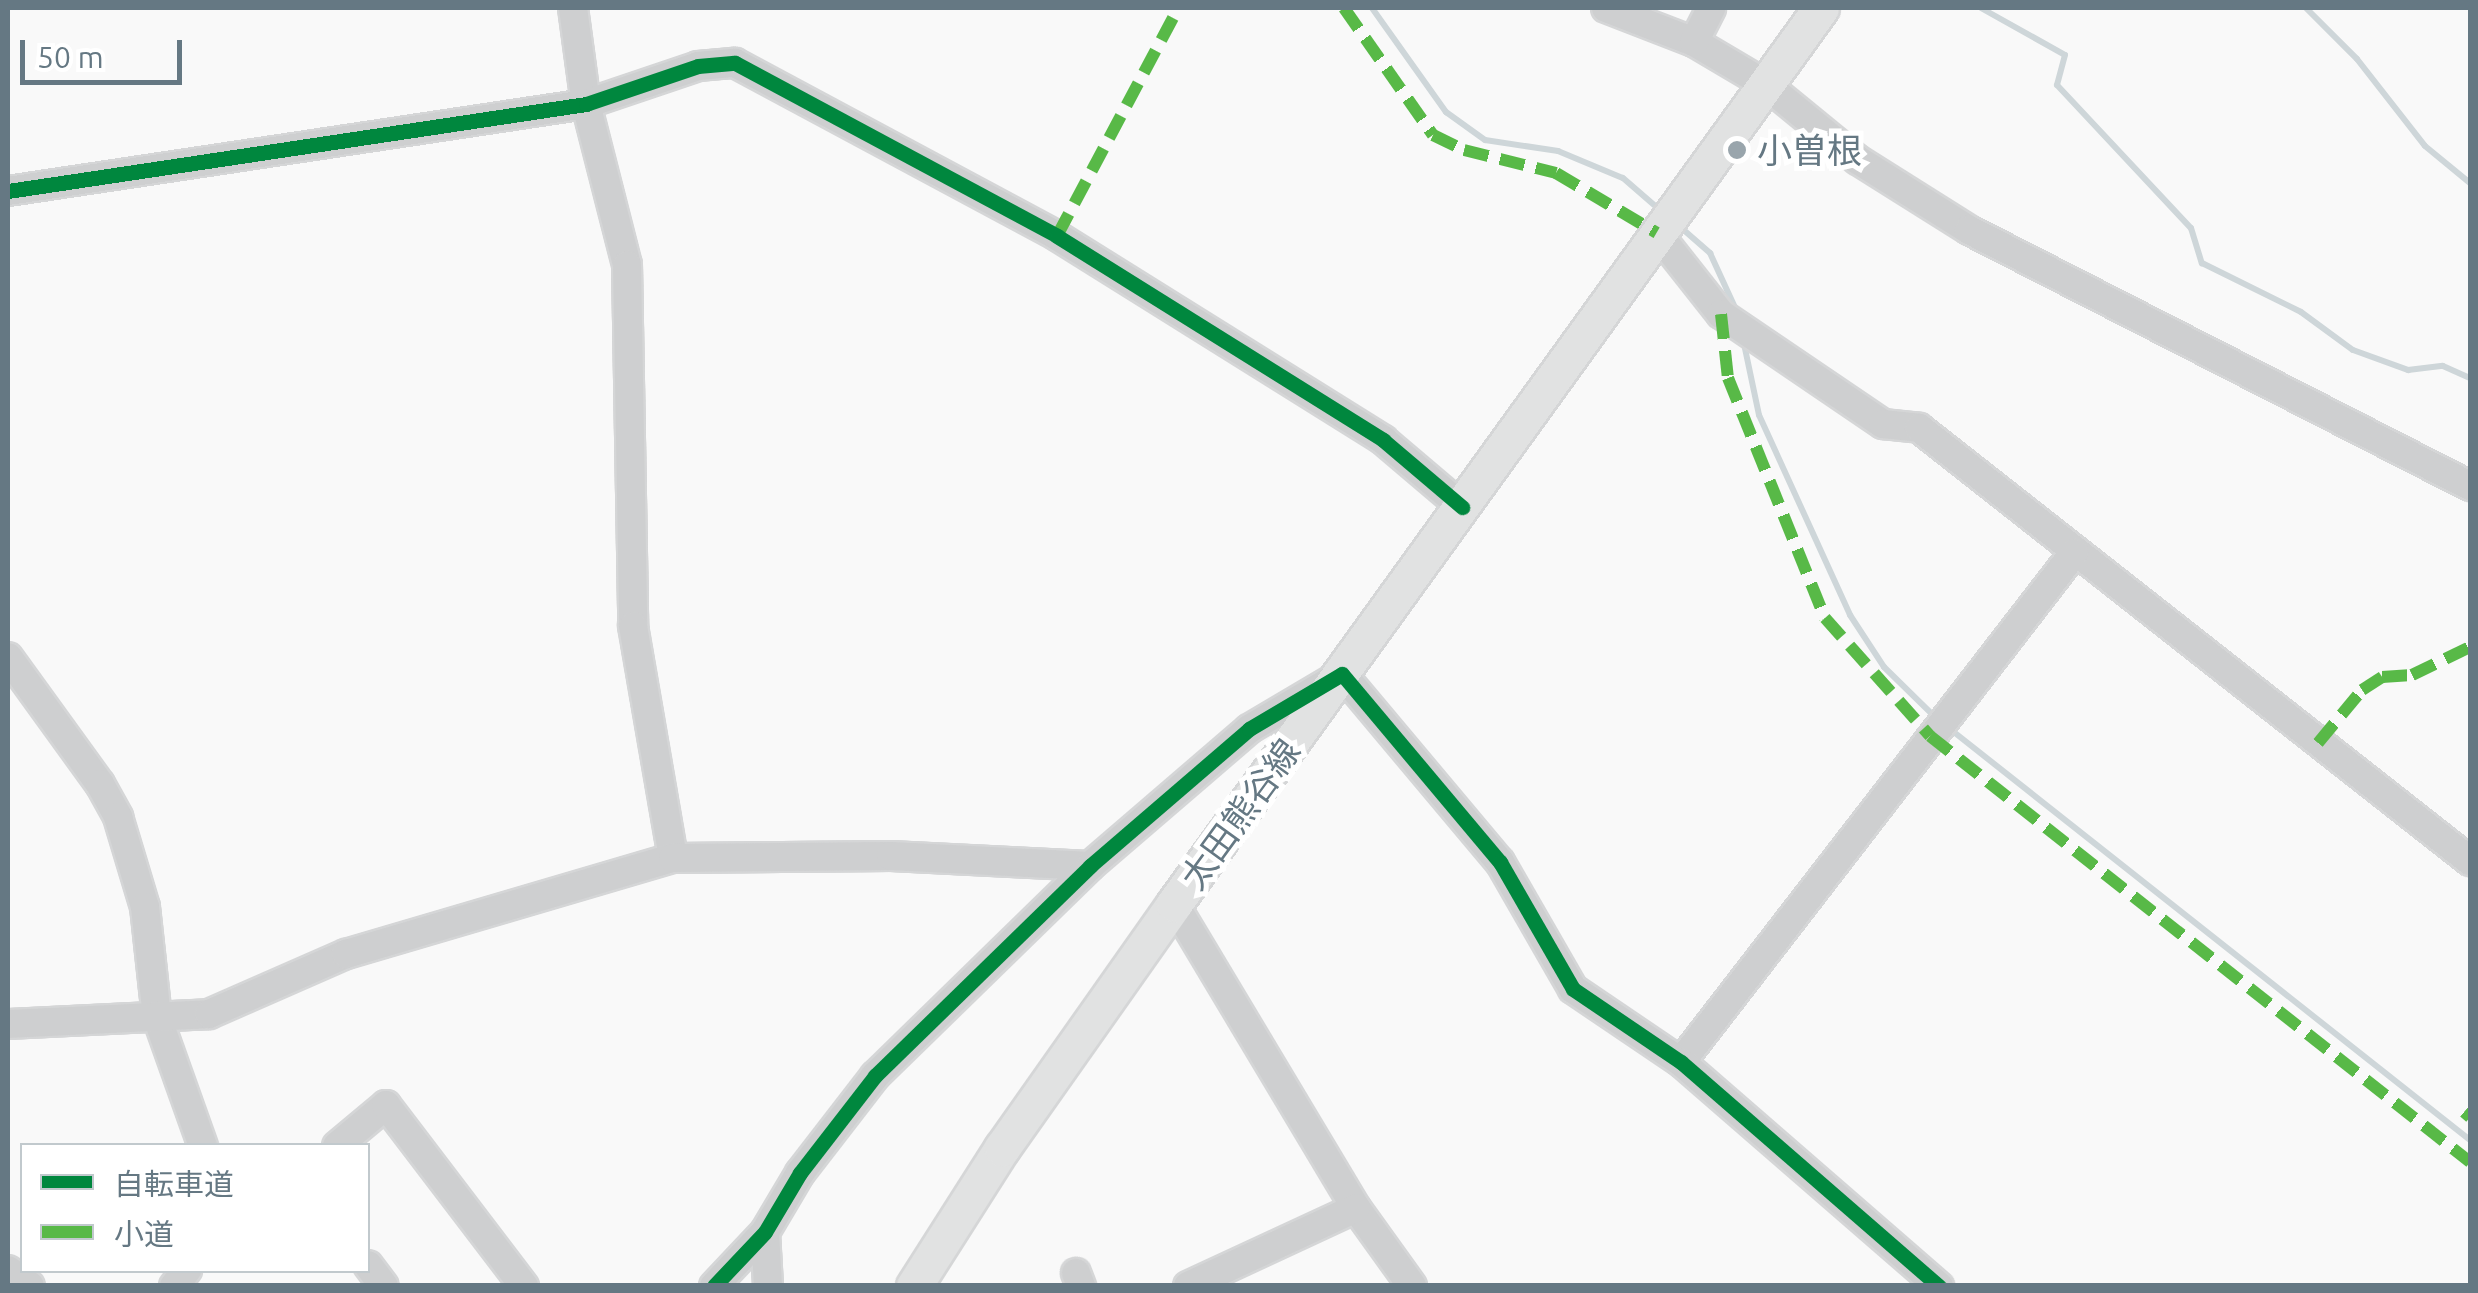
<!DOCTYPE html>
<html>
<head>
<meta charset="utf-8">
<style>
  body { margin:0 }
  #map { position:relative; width:2478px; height:1293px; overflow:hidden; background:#f9f9f9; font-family:Ubuntu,"Noto Sans JP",sans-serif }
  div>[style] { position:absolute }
  .stream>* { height:6px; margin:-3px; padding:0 3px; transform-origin:3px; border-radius:3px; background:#ced6d9 }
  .roads { filter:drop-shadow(2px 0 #d5d6d7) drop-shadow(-2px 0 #d5d6d7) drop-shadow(0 2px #d5d6d7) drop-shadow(0 -2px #d5d6d7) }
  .minor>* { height:28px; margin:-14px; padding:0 14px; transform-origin:14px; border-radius:14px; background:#cecfd0 }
  .major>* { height:35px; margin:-17.5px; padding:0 17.5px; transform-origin:17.5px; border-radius:17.5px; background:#e1e2e2 }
  .quiet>* { height:12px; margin-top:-6px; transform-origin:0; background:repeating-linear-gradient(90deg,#58b947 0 25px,transparent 0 37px) }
  .cycleway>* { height:15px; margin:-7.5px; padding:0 7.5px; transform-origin:7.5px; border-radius:7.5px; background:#00873e }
  .dots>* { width:28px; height:28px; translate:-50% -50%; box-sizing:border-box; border:5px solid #fff; border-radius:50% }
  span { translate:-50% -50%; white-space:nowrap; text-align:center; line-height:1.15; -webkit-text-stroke:10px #fff; paint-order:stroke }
  .poi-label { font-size:35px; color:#657883 }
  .left { translate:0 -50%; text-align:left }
  .street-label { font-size:35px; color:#657883 }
  .frame { position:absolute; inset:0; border:10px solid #657883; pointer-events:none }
  .legend { position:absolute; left:20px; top:1143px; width:350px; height:130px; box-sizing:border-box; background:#fff; border:2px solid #c1c9cd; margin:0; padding:12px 18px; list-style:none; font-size:30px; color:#657883 }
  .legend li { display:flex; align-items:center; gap:20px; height:50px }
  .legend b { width:50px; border:2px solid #c1c9cd }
  .scale { position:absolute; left:20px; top:40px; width:162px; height:45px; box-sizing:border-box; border:5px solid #657883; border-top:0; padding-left:12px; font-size:30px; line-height:35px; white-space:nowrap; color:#657883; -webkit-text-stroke:8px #fff; paint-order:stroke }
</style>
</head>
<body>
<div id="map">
  <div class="stream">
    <div style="left:1372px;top:8px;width:128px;rotate:54.6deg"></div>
    <div style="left:1446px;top:112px;width:48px;rotate:35.7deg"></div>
    <div style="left:1485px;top:140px;width:74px;rotate:8.6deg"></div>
    <div style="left:1558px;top:151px;width:70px;rotate:22.6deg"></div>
    <div style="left:1623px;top:178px;width:50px;rotate:41deg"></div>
    <div style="left:1981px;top:8px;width:96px;rotate:29.2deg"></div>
    <div style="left:2065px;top:55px;width:31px;rotate:105deg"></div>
    <div style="left:2057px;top:85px;width:196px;rotate:46.9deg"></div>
    <div style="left:2191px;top:228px;width:37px;rotate:73deg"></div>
    <div style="left:2202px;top:263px;width:110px;rotate:26.3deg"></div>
    <div style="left:2301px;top:312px;width:64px;rotate:36.2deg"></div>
    <div style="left:2353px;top:350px;width:59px;rotate:20deg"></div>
    <div style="left:2408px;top:370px;width:35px;rotate:-7deg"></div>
    <div style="left:2443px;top:366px;width:30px;rotate:24deg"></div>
    <div style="left:2306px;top:8px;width:72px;rotate:45deg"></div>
    <div style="left:2357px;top:59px;width:110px;rotate:52deg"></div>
    <div style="left:2425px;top:146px;width:58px;rotate:39.4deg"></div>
    <div style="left:1678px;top:225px;width:43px;rotate:41.2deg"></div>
    <div style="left:1710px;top:253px;width:65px;rotate:65.4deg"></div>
    <div style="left:1743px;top:339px;width:78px;rotate:78.1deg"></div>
    <div style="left:1759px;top:415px;width:220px;rotate:65.5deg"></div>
    <div style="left:1850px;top:615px;width:62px;rotate:56.8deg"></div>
    <div style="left:1884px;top:667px;width:73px;rotate:44.4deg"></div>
    <div style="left:1950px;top:729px;width:663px;rotate:38.32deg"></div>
  </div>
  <div class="roads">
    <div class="minor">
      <div style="left:573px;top:8px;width:97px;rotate:82.3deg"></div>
      <div style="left:586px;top:104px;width:166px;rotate:75.7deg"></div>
      <div style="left:627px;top:265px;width:361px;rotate:89deg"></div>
      <div style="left:633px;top:626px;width:235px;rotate:80.2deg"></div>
      <div style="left:1606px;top:8px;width:94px;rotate:21.1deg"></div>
      <div style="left:1694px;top:42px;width:82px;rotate:30.6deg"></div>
      <div style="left:1765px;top:84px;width:120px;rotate:39.3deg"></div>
      <div style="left:1858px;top:160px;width:131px;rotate:32.2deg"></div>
      <div style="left:1969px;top:230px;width:563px;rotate:27.07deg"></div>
      <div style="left:1694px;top:42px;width:38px;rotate:-63deg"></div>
      <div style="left:8px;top:191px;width:585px;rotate:-8.56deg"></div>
      <div style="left:586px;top:104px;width:118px;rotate:-18.7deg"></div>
      <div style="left:698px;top:66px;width:37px;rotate:-5deg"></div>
      <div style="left:735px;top:63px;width:366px;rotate:28.2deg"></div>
      <div style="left:1057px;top:236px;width:385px;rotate:32deg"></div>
      <div style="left:1383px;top:440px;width:104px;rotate:40.3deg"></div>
      <div style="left:1657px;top:233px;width:103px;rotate:51.7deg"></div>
      <div style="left:1721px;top:314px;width:196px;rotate:34.2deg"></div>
      <div style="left:1883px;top:424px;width:36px;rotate:6deg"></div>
      <div style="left:1919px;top:428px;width:701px;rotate:38.16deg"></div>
      <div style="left:8px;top:657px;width:157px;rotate:54.1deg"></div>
      <div style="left:100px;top:784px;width:38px;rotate:61deg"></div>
      <div style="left:118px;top:817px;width:94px;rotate:73.3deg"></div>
      <div style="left:145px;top:907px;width:111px;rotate:83.8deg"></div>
      <div style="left:157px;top:1017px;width:137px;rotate:70.4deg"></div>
      <div style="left:1174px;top:904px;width:354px;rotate:59.1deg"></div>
      <div style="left:1356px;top:1208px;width:96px;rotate:54.3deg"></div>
      <div style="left:8px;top:1024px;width:201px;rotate:-2.8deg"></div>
      <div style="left:209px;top:1014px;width:150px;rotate:-23.7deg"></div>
      <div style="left:346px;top:954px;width:341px;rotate:-16.4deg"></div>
      <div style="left:673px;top:858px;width:218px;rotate:-0.5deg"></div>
      <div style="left:891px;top:856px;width:199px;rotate:2.9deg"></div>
      <div style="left:1681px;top:1062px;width:643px;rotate:-52.33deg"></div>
      <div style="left:337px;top:1146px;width:64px;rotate:-39.9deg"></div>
      <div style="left:386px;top:1105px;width:228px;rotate:52.7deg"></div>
      <div style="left:765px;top:1232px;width:54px;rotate:86.8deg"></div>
      <div style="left:368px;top:1265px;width:26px;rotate:53deg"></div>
      <div style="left:8px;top:1270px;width:27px;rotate:36deg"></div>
      <div style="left:1076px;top:1273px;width:14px;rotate:69deg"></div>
      <div style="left:174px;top:1286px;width:21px;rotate:-51deg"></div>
      <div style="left:714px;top:1286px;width:74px;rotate:-46.6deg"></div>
      <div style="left:765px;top:1232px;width:69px;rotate:-59.3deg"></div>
      <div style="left:800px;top:1173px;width:123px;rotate:-52.3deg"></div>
      <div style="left:875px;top:1076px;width:301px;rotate:-44.3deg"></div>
      <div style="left:1090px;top:866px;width:210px;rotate:-40.7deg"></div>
      <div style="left:1249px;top:729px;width:108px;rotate:-30.6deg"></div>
      <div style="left:1342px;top:674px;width:246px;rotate:50deg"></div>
      <div style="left:1500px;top:862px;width:146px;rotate:60.1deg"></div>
      <div style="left:1573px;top:989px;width:130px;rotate:34.1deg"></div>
      <div style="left:1681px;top:1062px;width:342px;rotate:41deg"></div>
      <div style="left:1188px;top:1286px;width:185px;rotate:-24.9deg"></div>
    </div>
    <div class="major">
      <div style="left:914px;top:1286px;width:164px;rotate:-57.5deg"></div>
      <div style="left:1002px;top:1148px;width:299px;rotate:-54.8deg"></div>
      <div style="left:1174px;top:904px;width:1105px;rotate:-54.17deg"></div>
    </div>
  </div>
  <div class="quiet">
    <div style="left:1344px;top:8px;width:155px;rotate:55deg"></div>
    <div style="left:1433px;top:135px;width:34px;rotate:26deg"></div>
    <div style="left:1464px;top:150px;width:95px;rotate:14deg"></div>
    <div style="left:1556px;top:173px;width:117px;rotate:30.7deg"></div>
    <div style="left:1057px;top:236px;width:258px;rotate:-62deg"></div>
    <div style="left:1721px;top:314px;width:64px;rotate:83.8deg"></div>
    <div style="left:1728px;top:378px;width:259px;rotate:68deg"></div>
    <div style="left:1825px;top:618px;width:158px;rotate:48.3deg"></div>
    <div style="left:1930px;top:736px;width:688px;rotate:38.27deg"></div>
    <div style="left:2318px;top:743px;width:69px;rotate:-50.3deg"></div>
    <div style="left:2362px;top:690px;width:24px;rotate:-33deg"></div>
    <div style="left:2382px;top:677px;width:30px;rotate:-4deg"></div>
    <div style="left:2412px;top:675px;width:64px;rotate:-25.8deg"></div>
    <div style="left:2464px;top:1112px;width:8px;rotate:40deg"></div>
  </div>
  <div class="cycleway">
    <div style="left:8px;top:191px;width:585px;rotate:-8.56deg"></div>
    <div style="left:586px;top:104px;width:118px;rotate:-18.7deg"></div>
    <div style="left:698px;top:66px;width:37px;rotate:-5deg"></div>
    <div style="left:735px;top:63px;width:366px;rotate:28.2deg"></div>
    <div style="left:1057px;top:236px;width:385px;rotate:32deg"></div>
    <div style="left:1383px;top:440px;width:104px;rotate:40.3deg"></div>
    <div style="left:714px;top:1286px;width:74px;rotate:-46.6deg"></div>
    <div style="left:765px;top:1232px;width:69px;rotate:-59.3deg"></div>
    <div style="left:800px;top:1173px;width:123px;rotate:-52.3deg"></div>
    <div style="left:875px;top:1076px;width:301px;rotate:-44.3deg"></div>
    <div style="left:1090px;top:866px;width:210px;rotate:-40.7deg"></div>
    <div style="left:1249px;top:729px;width:108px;rotate:-30.6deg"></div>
    <div style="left:1342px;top:674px;width:246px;rotate:50deg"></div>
    <div style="left:1500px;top:862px;width:146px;rotate:60.1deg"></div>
    <div style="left:1573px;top:989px;width:130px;rotate:34.1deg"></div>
    <div style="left:1681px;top:1062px;width:342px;rotate:41deg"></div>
  </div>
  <div class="dots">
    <div style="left:1737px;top:150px;background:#99a5ac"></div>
  </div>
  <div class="poi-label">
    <span class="left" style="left:1757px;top:150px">小曽根</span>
  </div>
  <div class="street-label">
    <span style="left:1240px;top:814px;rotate:-54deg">太田熊谷線</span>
  </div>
  <div class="frame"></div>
  <ul class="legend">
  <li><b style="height:12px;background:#00873e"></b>自転車道</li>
  <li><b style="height:12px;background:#58b947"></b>小道</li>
  </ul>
  <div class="scale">50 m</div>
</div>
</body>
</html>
